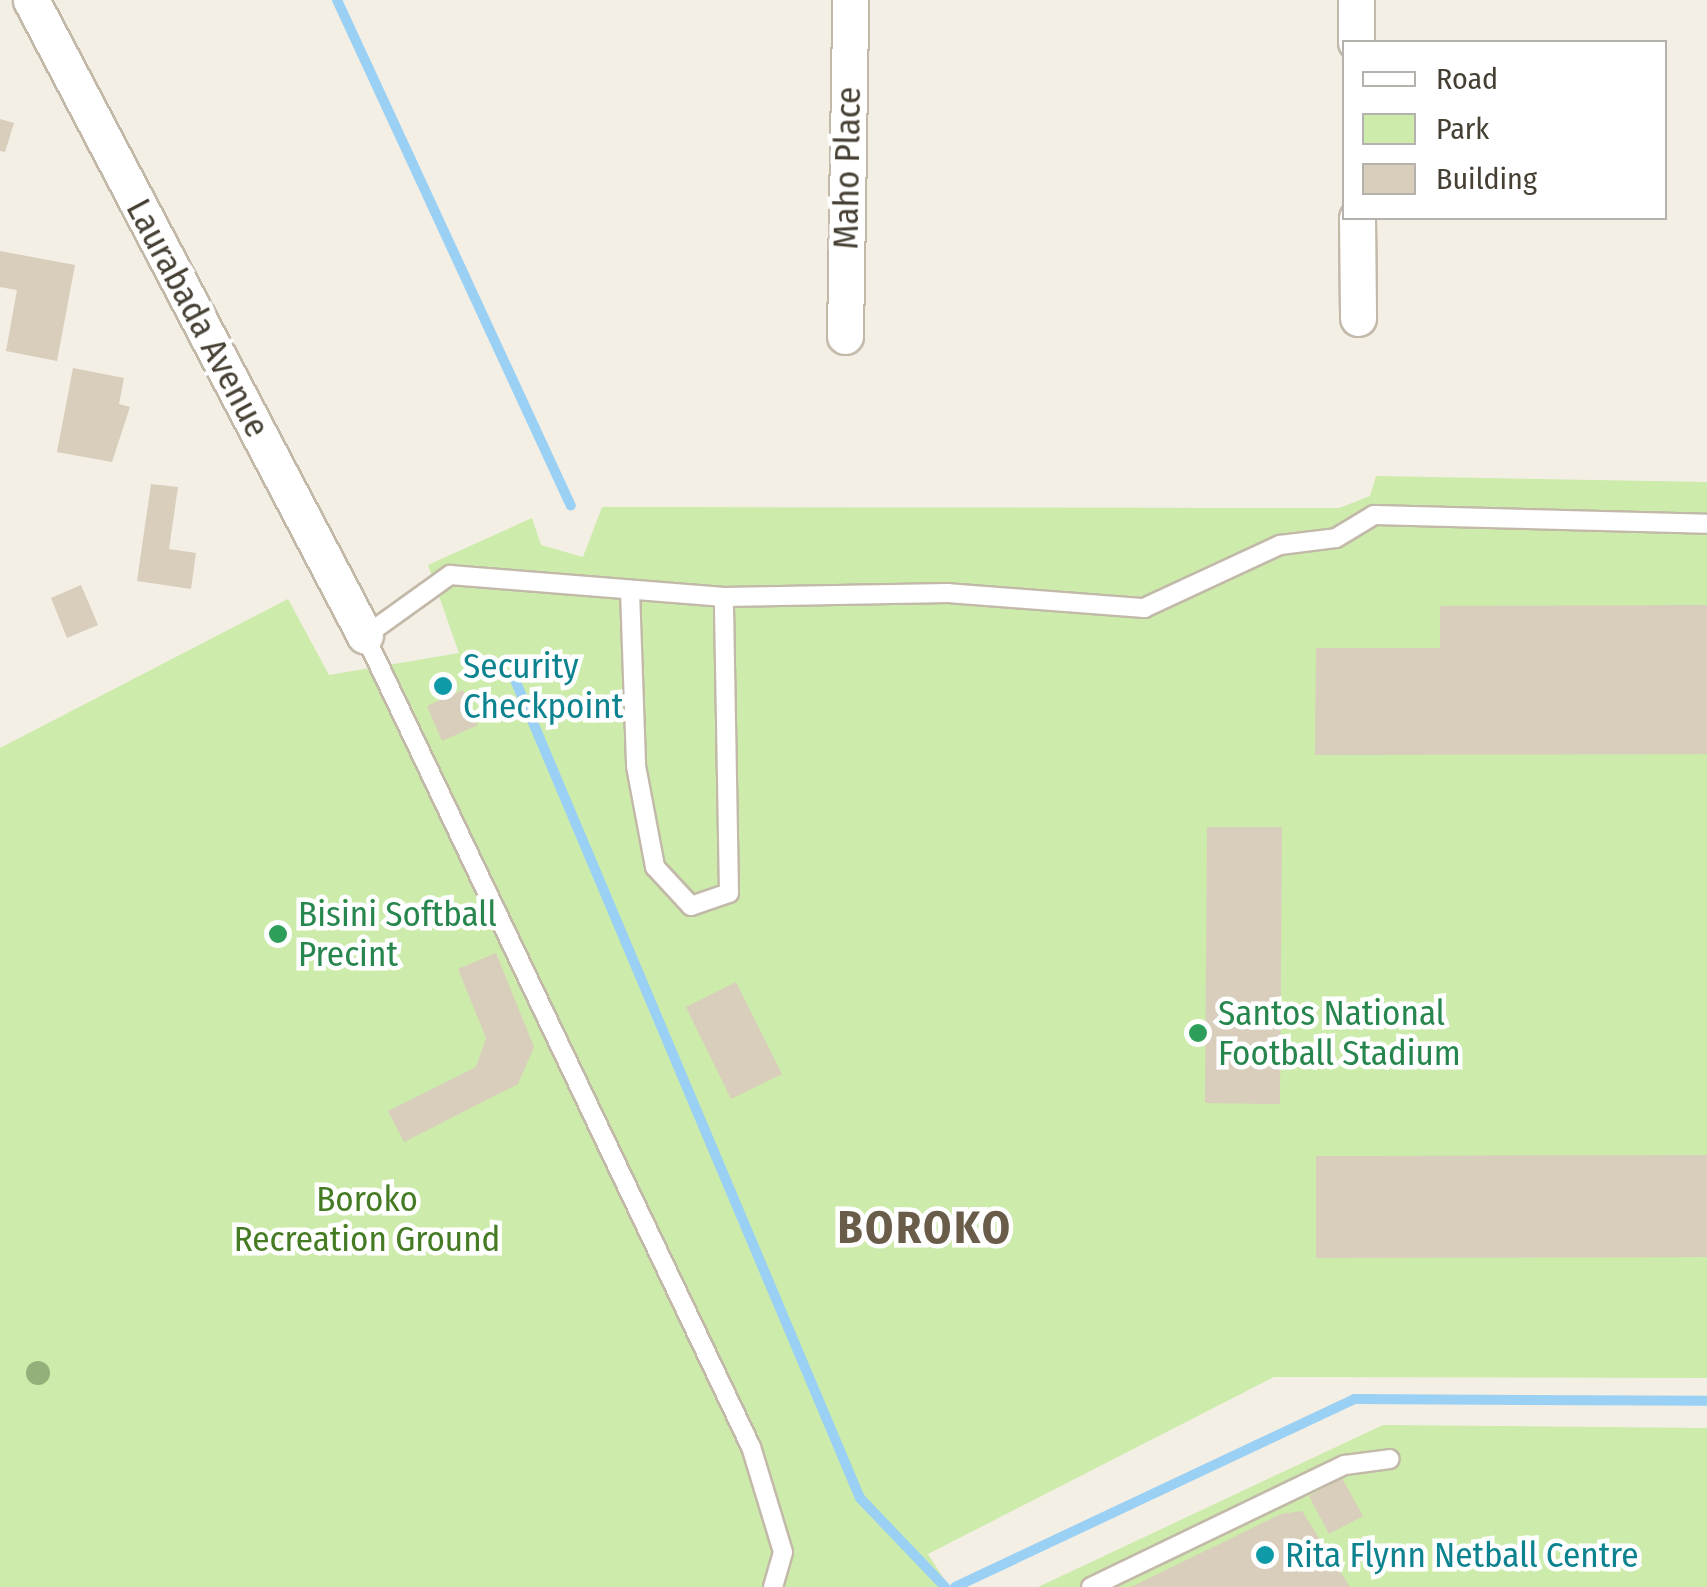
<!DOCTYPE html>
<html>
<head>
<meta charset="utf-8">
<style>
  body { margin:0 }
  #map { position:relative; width:1707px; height:1587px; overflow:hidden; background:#f3efe4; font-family:"Fira Sans Condensed",sans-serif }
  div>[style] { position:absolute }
  .green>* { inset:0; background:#cdebaa }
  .stream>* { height:10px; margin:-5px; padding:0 5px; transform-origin:5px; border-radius:5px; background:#9bd0f5 }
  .building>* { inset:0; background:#d9cdbc }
  .roads { filter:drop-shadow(2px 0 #c2b9a9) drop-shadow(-2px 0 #c2b9a9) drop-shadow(0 2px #c2b9a9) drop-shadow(0 -2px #c2b9a9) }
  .lane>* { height:18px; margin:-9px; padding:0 9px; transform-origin:9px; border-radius:9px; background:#fff }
  .street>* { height:35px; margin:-17.5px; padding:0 17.5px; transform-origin:17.5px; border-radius:17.5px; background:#fff }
  .trees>* { width:24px; height:24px; margin:-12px; border-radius:50%; background:#93af7a }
  .dots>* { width:28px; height:28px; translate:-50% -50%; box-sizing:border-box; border:5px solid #fff; border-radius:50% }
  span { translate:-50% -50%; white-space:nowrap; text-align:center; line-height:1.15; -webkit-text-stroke:9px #fff; paint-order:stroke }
  .street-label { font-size:35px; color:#463f33 }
  .culture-label { font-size:35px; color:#0d838f }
  .left { translate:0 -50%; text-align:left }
  .leisure-label { font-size:35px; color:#27864d }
  .park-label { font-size:35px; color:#447b23 }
  .district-label { font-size:45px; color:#695d4a; font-weight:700; letter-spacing:2.5px }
  .legend { position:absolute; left:1342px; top:40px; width:325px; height:180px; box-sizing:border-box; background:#fff; border:2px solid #b5b2ad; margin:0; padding:12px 18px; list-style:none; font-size:30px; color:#463f33 }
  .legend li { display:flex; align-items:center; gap:20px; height:50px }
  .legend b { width:50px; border:2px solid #b5b2ad }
</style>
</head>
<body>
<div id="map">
  <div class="green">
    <div style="clip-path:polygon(1376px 476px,1707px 482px,1707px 1378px,1274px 1377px,928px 1554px,949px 1587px,0 1587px,0 748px,288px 599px,329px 675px,459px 653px,428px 565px,532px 518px,541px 545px,583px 557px,602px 507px,1339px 508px,1370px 496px)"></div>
    <div style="clip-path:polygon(1383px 1425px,1707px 1428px,1707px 1587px,1038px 1587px)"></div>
  </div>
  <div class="stream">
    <div style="left:337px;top:0;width:557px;rotate:65.18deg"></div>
    <div style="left:513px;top:675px;width:893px;rotate:67.14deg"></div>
    <div style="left:860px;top:1498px;width:123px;rotate:46.3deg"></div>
    <div style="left:955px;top:1587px;width:441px;rotate:-25.2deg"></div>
    <div style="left:1354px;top:1399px;width:353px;rotate:0.3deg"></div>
  </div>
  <div class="building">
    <div style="clip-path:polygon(0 119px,14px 123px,5px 152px,0 151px)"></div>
    <div style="clip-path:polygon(0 251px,75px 265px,57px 361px,6px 351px,17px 290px,0 287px)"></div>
    <div style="clip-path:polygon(73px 368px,124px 378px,119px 404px,130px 407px,112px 462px,57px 452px)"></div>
    <div style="clip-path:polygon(151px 484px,178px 487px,169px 549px,196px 553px,191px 589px,137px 581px)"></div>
    <div style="clip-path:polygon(81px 585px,98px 625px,67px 638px,51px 598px)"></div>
    <div style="clip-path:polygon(1707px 605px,1707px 754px,1315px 755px,1316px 648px,1440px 648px,1440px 606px)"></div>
    <div style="clip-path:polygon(448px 673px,456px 688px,436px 697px,430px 684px)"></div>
    <div style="clip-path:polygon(463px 690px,478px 725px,442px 741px,427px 706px)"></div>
    <div style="clip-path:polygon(1207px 827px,1282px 827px,1280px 1104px,1205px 1103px)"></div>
    <div style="clip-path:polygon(496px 953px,534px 1047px,518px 1084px,404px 1142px,388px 1111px,476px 1067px,486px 1038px,458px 969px)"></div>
    <div style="clip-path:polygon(736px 982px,782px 1074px,731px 1099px,686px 1007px)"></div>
    <div style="clip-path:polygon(1707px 1155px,1707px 1257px,1316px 1258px,1316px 1156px)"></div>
    <div style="clip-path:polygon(1342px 1478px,1363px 1516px,1329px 1534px,1309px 1496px)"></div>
    <div style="clip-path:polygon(1302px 1511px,1350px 1587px,1131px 1587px,1281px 1514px)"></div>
  </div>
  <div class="roads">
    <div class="lane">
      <div style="left:630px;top:591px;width:175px;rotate:88deg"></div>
      <div style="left:636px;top:766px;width:103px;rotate:79.3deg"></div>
      <div style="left:655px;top:867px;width:53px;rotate:47.3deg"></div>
      <div style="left:691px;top:906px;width:40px;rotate:-18.9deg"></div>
      <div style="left:729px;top:893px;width:296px;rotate:-91deg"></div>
      <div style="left:773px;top:1587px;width:36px;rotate:-74deg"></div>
      <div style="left:783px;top:1552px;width:110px;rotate:-106.9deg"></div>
      <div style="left:751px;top:1447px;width:898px;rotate:-115.45deg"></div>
      <div style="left:365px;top:636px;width:105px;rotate:-35.7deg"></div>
      <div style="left:450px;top:575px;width:275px;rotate:4.6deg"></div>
      <div style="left:724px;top:597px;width:224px;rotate:-1deg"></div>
      <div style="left:948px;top:593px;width:197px;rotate:4.4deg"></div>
      <div style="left:1144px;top:608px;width:150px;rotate:-24.9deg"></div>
      <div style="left:1280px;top:545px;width:56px;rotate:-7.1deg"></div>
      <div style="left:1336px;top:538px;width:44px;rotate:-31.2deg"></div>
      <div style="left:1374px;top:515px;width:333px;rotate:1.5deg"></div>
      <div style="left:1091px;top:1587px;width:282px;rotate:-25.7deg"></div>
      <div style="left:1345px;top:1465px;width:45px;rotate:-7.6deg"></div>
    </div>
    <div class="street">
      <div style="left:31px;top:0;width:718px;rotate:62.29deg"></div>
      <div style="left:1356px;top:0;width:42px;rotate:90deg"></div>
      <div style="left:1357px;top:218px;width:100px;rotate:89.4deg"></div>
      <div style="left:845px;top:336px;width:336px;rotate:-89.1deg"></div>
    </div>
  </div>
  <div class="trees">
    <div style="left:38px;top:1373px"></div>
  </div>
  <div class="dots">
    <div style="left:443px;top:686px;background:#0f9aa8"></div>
    <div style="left:278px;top:934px;background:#2e9e5b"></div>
    <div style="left:1198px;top:1033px;background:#2e9e5b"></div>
    <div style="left:1265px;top:1555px;background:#0f9aa8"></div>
  </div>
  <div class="street-label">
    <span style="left:847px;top:168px;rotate:-89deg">Maho Place</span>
    <span style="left:198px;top:318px;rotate:62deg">Laurabada Avenue</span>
  </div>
  <div class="culture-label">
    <span class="left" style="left:463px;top:686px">Security<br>Checkpoint</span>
    <span class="left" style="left:1285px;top:1555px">Rita Flynn Netball Centre</span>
  </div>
  <div class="leisure-label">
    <span class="left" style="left:298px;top:934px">Bisini Softball<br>Precint</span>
    <span class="left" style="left:1218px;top:1033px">Santos National<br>Football Stadium</span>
  </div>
  <div class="park-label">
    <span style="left:367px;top:1219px">Boroko<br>Recreation Ground</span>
  </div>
  <div class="district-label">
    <span style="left:925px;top:1229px">BOROKO</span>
  </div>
  <ul class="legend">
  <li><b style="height:12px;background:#fff"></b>Road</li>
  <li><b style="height:28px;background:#cdebaa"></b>Park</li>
  <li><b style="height:28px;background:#d9cdbc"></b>Building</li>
  </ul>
</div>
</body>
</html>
